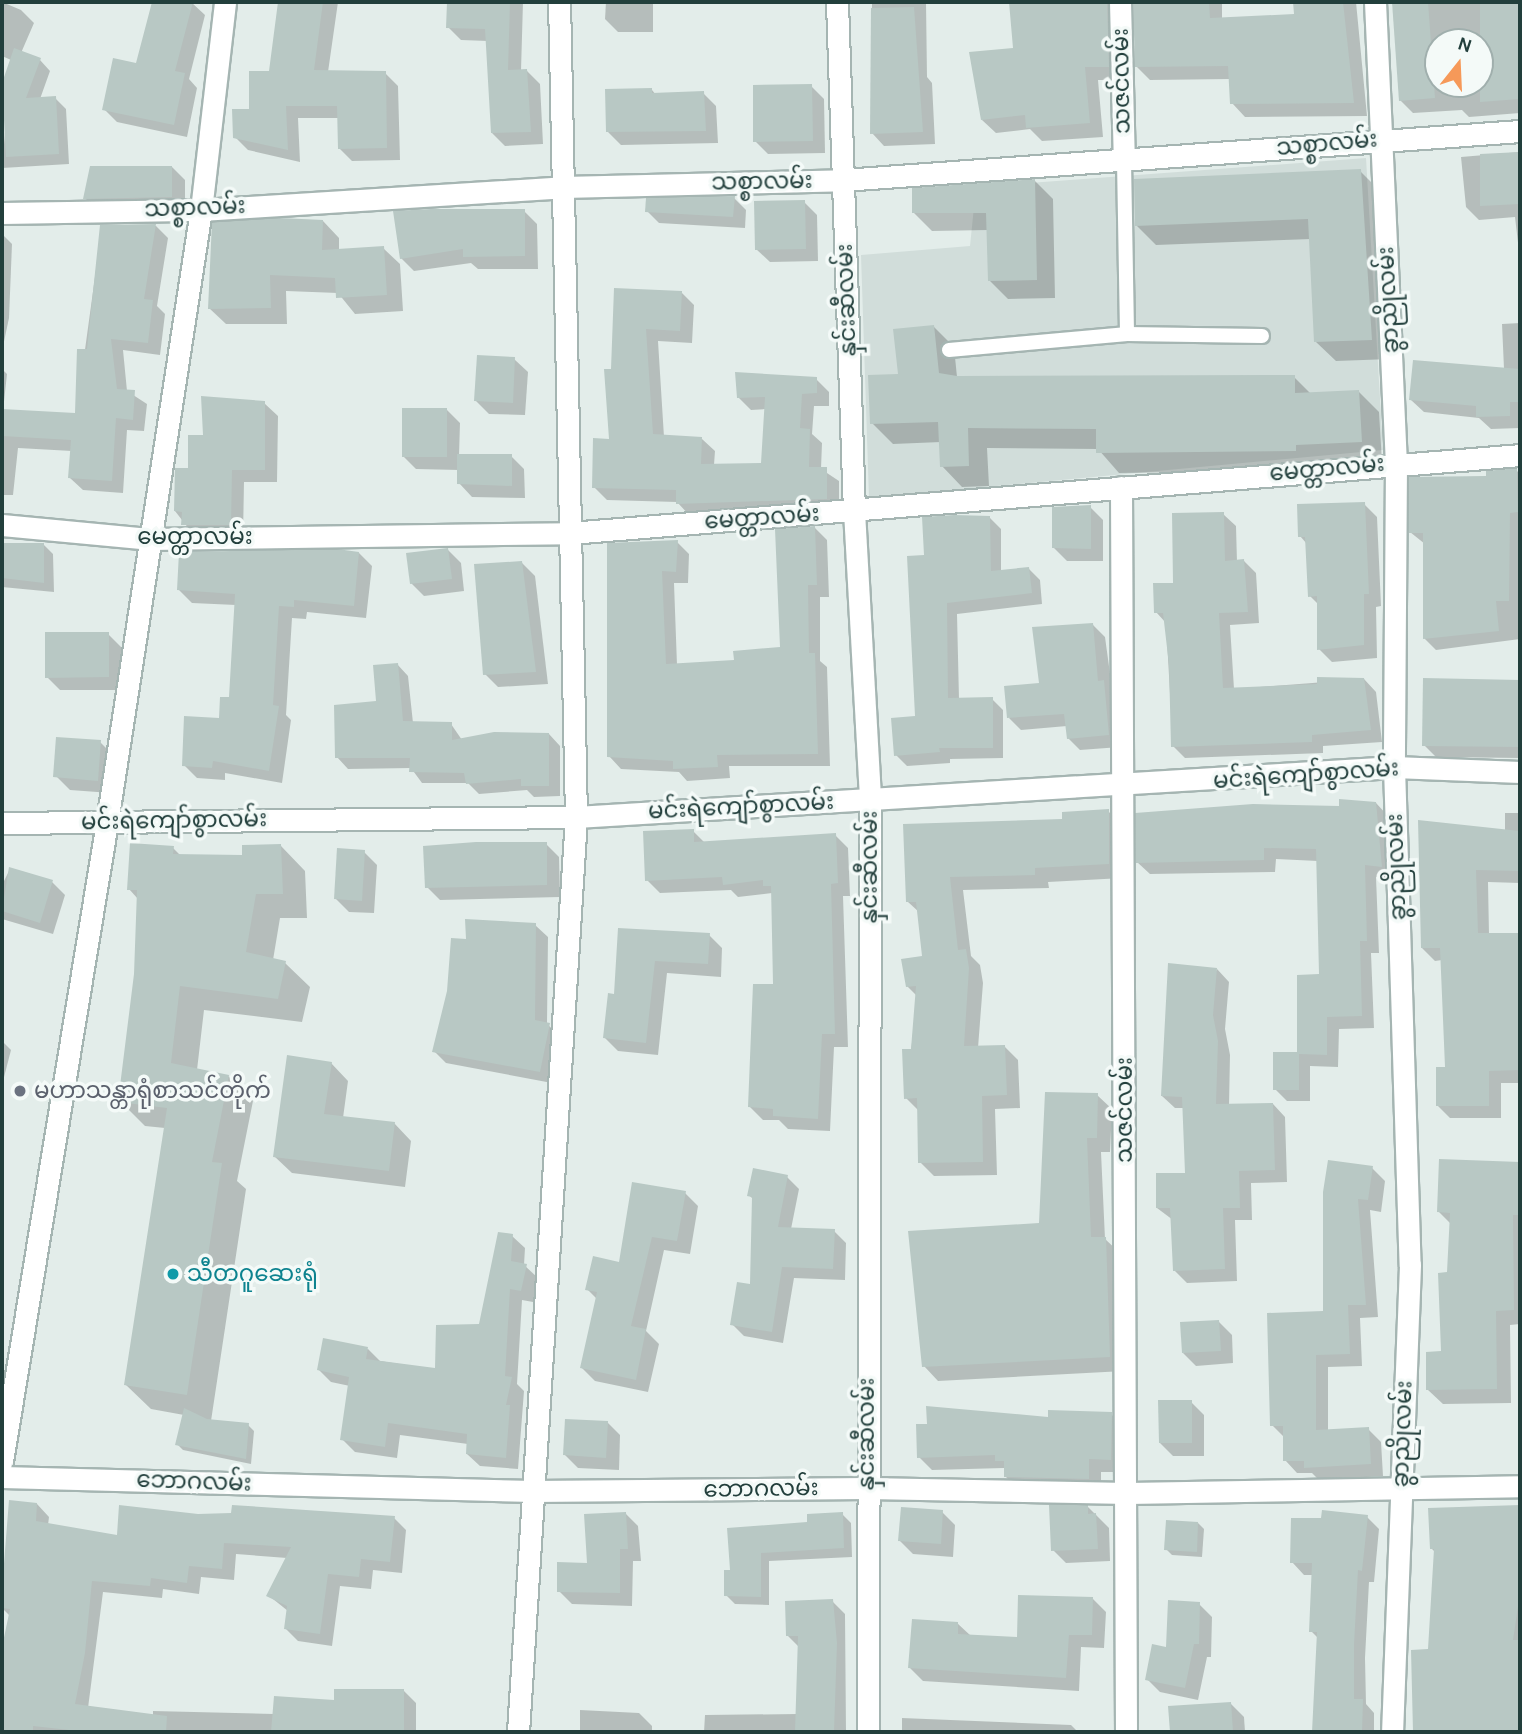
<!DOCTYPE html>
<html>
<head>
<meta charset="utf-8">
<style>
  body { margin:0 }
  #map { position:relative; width:1522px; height:1734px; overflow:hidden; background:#e3edea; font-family:Karla,"Noto Sans Myanmar",sans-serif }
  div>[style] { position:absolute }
  .built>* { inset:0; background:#d1ddda }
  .shadow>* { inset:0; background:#0003 }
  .building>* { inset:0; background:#b8c8c4 }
  .roads { filter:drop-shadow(2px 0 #a5b5b2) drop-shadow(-2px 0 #a5b5b2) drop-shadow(0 2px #a5b5b2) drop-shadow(0 -2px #a5b5b2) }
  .lane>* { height:14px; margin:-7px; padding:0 7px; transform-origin:7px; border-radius:7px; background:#fff }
  .street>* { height:21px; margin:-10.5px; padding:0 10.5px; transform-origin:10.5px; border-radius:10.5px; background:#fff }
  .dots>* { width:19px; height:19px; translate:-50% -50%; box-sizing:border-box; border:4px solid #f4faf8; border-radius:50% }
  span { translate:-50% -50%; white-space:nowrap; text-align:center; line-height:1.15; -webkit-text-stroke:7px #f4faf8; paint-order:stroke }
  .street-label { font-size:23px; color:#223f3c }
  .worship-label { font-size:23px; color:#5b616d }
  .left { translate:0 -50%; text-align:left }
  .culture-label { font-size:23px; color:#0d838f }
  .frame { position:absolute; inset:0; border:4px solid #223f3c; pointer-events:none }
  .north { position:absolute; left:1424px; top:28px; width:70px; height:70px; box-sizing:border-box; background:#f4faf8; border:2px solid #a0afad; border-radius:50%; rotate:18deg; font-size:19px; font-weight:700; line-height:28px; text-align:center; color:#223f3c }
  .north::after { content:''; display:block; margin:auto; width:24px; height:32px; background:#f69959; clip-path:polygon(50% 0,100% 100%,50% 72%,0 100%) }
</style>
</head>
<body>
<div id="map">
  <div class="built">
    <div style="clip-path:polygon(1366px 158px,1383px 450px,869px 498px,861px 255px,970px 246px,976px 187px)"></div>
  </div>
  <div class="shadow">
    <div style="clip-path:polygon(2px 2px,21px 10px,34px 23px,21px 53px,40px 60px,50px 71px,40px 99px,55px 98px,66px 109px,69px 164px,2px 168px,11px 60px,2px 56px)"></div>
    <div style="clip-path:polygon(154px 2px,191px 2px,205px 15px,189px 79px,197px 88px,187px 137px,117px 122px,104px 109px,137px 65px)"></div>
    <div style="clip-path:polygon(280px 2px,338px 2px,328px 72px,385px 73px,398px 86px,400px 160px,352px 161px,339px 148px,339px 118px,298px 118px,300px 162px,248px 150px,235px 137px,270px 72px)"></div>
    <div style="clip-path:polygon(449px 2px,523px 2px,521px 71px,527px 71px,540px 84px,543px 144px,505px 146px,492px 133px,488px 41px,461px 40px,448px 27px)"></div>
    <div style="clip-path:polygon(606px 2px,653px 2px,653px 32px,618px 32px,605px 19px)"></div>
    <div style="clip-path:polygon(872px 2px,926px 2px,927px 77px,932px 83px,935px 144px,884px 146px,872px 133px)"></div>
    <div style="clip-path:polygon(1011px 2px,1133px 2px,1120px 16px,1121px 80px,1098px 80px,1103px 137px,1042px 141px,1030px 129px,996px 133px,982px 120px,1015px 50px)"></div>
    <div style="clip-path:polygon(1135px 2px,1222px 2px,1222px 19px,1296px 16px,1295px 2px,1356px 2px,1367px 116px,1245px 117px,1232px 103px,1231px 79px,1150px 80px,1136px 66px)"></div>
    <div style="clip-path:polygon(evenodd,1405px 2px,1520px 2px,1520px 113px,1469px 117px,1462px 110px,1413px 113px,1400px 100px,1408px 36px,1405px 2px,1438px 42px,1480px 42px,1480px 84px,1438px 84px,1438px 42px)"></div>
    <div style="clip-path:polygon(811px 86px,824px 99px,825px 153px,768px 154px,755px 141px)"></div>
    <div style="clip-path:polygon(652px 90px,656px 95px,703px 93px,716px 106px,718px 143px,621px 145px,608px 132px)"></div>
    <div style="clip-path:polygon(1520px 152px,1520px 260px,1515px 217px,1479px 220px,1466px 207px,1461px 157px)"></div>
    <div style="clip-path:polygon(172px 167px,185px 180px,185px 210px,98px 211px,85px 198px)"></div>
    <div style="clip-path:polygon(1360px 171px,1380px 191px,1391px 359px,1336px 361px,1316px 342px,1311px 239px,1156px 245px,1136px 225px)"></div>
    <div style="clip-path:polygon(1035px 181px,1053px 199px,1055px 298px,1008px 299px,989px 280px,988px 230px,932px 231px,914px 213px)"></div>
    <div style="clip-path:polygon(734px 198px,746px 210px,745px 228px,659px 223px,647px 211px)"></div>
    <div style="clip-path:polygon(804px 202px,817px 215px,818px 261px,770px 262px,756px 249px)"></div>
    <div style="clip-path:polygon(524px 211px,537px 224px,538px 269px,478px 269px,471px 263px,414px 271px,401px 258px)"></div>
    <div style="clip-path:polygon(323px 221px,339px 238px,339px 251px,383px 248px,400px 264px,403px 311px,355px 314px,338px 293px,286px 291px,287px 324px,226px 324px,209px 308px)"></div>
    <div style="clip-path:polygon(102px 226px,156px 226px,168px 238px,157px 306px,165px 314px,160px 355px,123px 350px,127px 391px,147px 404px,144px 431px,127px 430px,123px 493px,83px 490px,70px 478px,72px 451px,18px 448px,13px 495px,2px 495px,2px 369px,7px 374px,3px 411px,76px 415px)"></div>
    <div style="clip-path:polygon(2px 234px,12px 244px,9px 318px,2px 351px)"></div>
    <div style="clip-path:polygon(615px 290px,681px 292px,694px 305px,692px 343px,658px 341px,664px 437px,702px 439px,715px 451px,714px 465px,763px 465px,766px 409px,751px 410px,738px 397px,816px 379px,829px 392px,829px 406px,814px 406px,812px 434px,822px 443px,821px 469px,839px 481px,839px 511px,690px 516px,677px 502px,607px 500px,594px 487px,610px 441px)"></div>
    <div style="clip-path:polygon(1520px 323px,1520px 428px,1491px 429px,1479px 418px,1424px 412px,1411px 400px,1504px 369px,1502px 324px)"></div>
    <div style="clip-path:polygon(933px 326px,954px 347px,957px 377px,1294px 377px,1311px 394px,1359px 392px,1379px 412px,1382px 462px,1316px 470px,1119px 473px,1098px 449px,987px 448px,989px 486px,962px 487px,942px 466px,941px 442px,893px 444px,872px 423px)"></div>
    <div style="clip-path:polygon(514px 359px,528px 372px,525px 415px,489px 414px,476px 401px)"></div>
    <div style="clip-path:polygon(264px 403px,278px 416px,277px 482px,244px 482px,243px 537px,196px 538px,175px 511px,205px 437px)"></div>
    <div style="clip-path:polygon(447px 410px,460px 423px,459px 456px,511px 456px,524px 469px,525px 498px,472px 497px,459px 483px,459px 470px,416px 469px,403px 456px)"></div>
    <div style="clip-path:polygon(1516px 470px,1520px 474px,1520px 639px,1436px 650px,1424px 638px,1425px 544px,1410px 532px,1488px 478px)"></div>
    <div style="clip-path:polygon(1364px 504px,1377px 517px,1381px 606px,1376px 607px,1377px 658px,1332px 662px,1319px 649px,1319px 605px,1310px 596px,1307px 544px,1300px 536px)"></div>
    <div style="clip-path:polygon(1090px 507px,1103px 520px,1103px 561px,1067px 561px,1054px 548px)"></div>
    <div style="clip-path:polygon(1223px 514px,1236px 526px,1237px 562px,1244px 561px,1256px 573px,1259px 623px,1230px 625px,1234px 689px,1364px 679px,1376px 692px,1382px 742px,1323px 746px,1323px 753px,1185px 758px,1173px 746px,1166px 623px,1156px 612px)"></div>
    <div style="clip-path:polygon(990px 518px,1001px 529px,1001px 572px,1029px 569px,1040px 580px,1042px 604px,957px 614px,959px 699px,992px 699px,1003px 710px,1003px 758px,950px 759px,950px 763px,907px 766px,896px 755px,917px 717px,926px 556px)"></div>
    <div style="clip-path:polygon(815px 528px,827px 540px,829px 597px,820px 597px,820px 661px,827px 667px,830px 766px,729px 766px,730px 778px,687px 781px,679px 772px,621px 769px,609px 756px,609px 545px,677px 542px,689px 554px,688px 583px,674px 583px,677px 665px,736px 662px,782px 649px)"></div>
    <div style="clip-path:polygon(43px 544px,53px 554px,54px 592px,2px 587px,2px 547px,18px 550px)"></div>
    <div style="clip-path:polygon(448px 550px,461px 563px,464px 591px,424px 596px,411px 583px)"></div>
    <div style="clip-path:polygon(359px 553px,372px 566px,366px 618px,307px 612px,306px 619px,292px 618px,286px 715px,291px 720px,282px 783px,225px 773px,225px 780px,197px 778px,184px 765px,221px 720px,231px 699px,236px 605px,192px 603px,179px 590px)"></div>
    <div style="clip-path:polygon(522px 563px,535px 576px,548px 684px,498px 687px,485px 674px)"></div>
    <div style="clip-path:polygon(1093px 625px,1105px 637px,1120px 747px,1080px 750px,1068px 738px,1067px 726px,1021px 730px,1009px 718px)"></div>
    <div style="clip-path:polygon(108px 634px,121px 647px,121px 690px,60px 690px,47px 677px)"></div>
    <div style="clip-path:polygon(397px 664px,408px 676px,413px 723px,451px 724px,462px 740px,549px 734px,560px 746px,560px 796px,534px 797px,527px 790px,479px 794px,468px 783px,422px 783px,411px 768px,348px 769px,337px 757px,378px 703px)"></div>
    <div style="clip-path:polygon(1424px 680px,1520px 681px,1520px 758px,1436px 757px,1424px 745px)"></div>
    <div style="clip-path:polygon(100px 742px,113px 755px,111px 793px,70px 790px,57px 777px)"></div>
    <div style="clip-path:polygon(1376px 803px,1388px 816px,1393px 879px,1376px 877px,1379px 953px,1371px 953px,1374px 1028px,1339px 1029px,1338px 1067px,1310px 1066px,1310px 1101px,1287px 1101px,1275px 1089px,1299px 1054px,1321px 976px,1318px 861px,1276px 859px,1275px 872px,1150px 874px,1137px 862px,1341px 807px)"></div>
    <div style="clip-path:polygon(1108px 811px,1122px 825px,1123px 878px,1048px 882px,1049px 888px,963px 890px,971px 956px,980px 965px,983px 983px,978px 1048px,1004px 1046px,1018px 1060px,1020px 1108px,995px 1109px,997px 1175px,934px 1176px,920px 1162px,919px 1111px,906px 1098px,917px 996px,907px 986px,924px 958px,919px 912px,908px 902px,904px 826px,1064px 821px)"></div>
    <div style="clip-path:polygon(1505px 813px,1520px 813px,1520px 883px,1488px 882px,1489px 934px,1520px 935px,1520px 1083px,1501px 1083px,1501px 1118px,1450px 1118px,1437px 1105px,1446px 1069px,1442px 960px,1435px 961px,1422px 948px,1420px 822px,1505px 831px)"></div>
    <div style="clip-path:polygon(693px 831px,705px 843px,835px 835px,848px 848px,850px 896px,843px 896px,848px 1047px,834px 1047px,830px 1131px,788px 1129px,779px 1120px,763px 1120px,750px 1107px,775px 986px,772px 893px,738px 897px,731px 890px,660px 893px,647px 880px)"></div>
    <div style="clip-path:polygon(546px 844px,559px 857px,560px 897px,440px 900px,427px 887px)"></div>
    <div style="clip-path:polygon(281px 846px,305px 871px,307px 918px,280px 918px,273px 960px,285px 963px,310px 987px,302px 1022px,204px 1010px,197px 1070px,228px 1076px,253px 1101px,237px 1181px,246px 1189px,211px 1421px,248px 1425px,254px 1431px,251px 1464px,183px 1450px,177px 1444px,184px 1415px,151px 1409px,126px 1385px,165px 1128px,145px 1126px,120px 1101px,136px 974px,138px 899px,129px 889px,173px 848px,181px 856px,244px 856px)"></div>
    <div style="clip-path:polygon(364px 852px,377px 865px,374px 913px,349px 912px,336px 899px)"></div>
    <div style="clip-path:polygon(10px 869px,52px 882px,65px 895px,53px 934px,2px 919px,2px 885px)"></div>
    <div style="clip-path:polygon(535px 925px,548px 937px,547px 1024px,561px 1037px,552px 1083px,446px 1063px,434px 1051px,468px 941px)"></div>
    <div style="clip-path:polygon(619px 930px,709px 935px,722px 948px,721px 977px,667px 973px,658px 1055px,618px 1051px,605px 1038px,615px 996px)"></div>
    <div style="clip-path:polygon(1217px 969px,1229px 982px,1225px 1029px,1230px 1055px,1229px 1106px,1273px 1104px,1285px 1117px,1287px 1182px,1251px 1183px,1252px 1220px,1235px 1220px,1237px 1281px,1187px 1283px,1174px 1270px,1173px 1220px,1157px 1208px,1186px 1175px,1184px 1108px,1175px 1108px,1162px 1096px)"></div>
    <div style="clip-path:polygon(2px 1041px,11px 1050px,2px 1085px)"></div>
    <div style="clip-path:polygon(331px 1063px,348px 1081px,343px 1118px,394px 1123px,411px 1141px,405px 1187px,292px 1173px,274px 1156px)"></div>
    <div style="clip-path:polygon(1097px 1095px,1112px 1109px,1110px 1152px,1101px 1152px,1105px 1239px,1120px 1253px,1124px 1371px,938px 1381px,924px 1366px,1041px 1225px)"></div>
    <div style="clip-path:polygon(1440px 1161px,1520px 1164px,1520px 1324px,1510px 1325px,1511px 1403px,1443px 1404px,1428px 1390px,1443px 1353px,1449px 1274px,1451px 1224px,1439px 1212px)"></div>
    <div style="clip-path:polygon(1372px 1168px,1385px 1181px,1381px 1212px,1370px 1210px,1378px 1317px,1360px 1318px,1362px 1366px,1328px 1367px,1328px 1431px,1368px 1429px,1381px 1442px,1383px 1476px,1319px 1480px,1312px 1473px,1297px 1473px,1285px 1460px,1285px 1438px,1272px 1425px,1325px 1313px,1325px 1192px)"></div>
    <div style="clip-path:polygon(787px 1177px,799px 1189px,791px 1229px,834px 1231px,846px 1243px,845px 1280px,794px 1278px,783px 1343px,744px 1336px,732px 1324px,752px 1286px,754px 1200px,749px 1195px)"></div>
    <div style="clip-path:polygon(685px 1193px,698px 1206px,690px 1254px,664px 1250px,646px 1331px,659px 1344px,648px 1392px,595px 1381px,582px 1368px,597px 1299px,587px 1289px,620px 1264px)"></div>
    <div style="clip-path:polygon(512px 1236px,525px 1248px,524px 1265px,538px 1278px,533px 1302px,522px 1300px,517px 1384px,524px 1391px,518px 1469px,480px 1466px,467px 1454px,468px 1444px,400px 1435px,397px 1458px,355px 1452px,342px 1439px,350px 1386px,331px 1382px,319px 1370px,368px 1349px,380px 1361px,437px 1370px,480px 1326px)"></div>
    <div style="clip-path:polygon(1219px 1322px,1232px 1335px,1233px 1363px,1196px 1366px,1183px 1353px)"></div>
    <div style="clip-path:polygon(1191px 1402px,1204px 1415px,1204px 1456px,1173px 1456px,1160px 1443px)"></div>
    <div style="clip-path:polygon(1111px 1414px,1124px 1427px,1123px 1472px,1101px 1472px,1101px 1491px,1019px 1490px,1006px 1477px,1004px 1468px,932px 1470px,919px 1457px,1049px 1419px)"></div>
    <div style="clip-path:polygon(607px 1422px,620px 1435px,619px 1470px,578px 1468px,565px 1455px)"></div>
    <div style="clip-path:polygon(10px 1502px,37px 1504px,49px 1517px,48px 1525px,118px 1537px,198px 1515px,394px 1518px,406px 1530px,402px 1573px,373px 1570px,371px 1589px,340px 1586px,332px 1646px,298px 1641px,286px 1629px,288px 1611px,268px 1595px,287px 1558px,236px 1554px,234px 1580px,201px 1577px,199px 1594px,163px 1589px,162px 1598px,103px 1592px,88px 1708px,153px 1716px,153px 1711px,274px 1714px,404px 1691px,416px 1703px,416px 1732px,2px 1732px,2px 1655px,10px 1616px,2px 1608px)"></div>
    <div style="clip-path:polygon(1088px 1507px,1109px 1528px,1110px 1561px,1066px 1563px,1053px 1550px)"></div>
    <div style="clip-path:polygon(1430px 1510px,1520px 1510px,1520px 1732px,1413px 1732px,1413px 1651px,1429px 1651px,1435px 1552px,1431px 1548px)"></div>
    <div style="clip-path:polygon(942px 1512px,955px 1525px,953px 1557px,913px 1554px,900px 1541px)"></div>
    <div style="clip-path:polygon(625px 1513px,638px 1526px,641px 1561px,633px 1561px,632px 1606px,572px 1604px,559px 1591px,588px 1564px)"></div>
    <div style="clip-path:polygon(842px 1514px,851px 1523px,852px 1557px,769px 1561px,769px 1605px,735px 1604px,726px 1595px,732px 1572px,729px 1529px,809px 1524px)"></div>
    <div style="clip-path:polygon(1367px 1517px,1379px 1529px,1374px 1582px,1369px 1582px,1365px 1658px,1366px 1704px,1374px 1713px,1374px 1732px,1314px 1732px,1319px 1639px,1311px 1631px,1313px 1575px,1304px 1575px,1292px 1562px)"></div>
    <div style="clip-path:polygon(1198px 1523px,1204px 1529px,1202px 1557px,1172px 1555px,1166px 1549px)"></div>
    <div style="clip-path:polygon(1093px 1599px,1106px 1612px,1104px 1648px,1081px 1647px,1079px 1691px,923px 1681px,910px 1668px,957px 1623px,971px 1636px,1018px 1639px)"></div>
    <div style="clip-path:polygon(832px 1601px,845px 1614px,846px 1732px,704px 1732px,705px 1715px,797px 1714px,799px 1647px,788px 1636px)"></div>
    <div style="clip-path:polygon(1199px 1604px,1212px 1617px,1211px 1657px,1207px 1657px,1198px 1700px,1160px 1692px,1147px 1679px)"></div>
    <div style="clip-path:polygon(1231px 1704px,1244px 1717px,1245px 1732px,1172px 1732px,1170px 1707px)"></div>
    <div style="clip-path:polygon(580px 1710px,639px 1713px,652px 1726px,652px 1732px,580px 1732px)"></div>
    <div style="clip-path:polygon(902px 1718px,1071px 1725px,1078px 1732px,902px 1732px)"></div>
  </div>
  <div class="building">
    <div style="clip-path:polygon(152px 2px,193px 2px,175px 71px,185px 73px,174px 125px,102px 110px,113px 58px,136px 63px)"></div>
    <div style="clip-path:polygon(278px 2px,323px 2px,314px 70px,386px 71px,387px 148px,338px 149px,337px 106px,286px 106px,288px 150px,233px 138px,232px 109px,249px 109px,249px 71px,269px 71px)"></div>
    <div style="clip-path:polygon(447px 2px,510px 2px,508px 70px,527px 69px,531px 132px,491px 133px,485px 29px,446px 28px)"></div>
    <div style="clip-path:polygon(1009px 2px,1107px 2px,1109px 67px,1085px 67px,1090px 123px,1026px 128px,1025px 115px,981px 120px,969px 52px,1013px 48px)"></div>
    <div style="clip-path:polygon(1133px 2px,1209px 2px,1210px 18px,1294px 14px,1293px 2px,1343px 2px,1354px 103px,1230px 104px,1228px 66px,1135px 67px)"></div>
    <div style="clip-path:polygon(1392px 2px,1428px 2px,1435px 98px,1399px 101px)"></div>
    <div style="clip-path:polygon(1480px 2px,1515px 2px,1520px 6px,1520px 99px,1480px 102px)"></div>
    <div style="clip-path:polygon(914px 7px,923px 132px,870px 134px,871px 8px)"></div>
    <div style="clip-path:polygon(14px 48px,41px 58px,26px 98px,56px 96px,59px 154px,6px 157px,2px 83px)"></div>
    <div style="clip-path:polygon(812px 84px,813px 141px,753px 142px,753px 85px)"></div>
    <div style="clip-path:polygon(652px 88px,652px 93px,704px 91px,706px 131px,606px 132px,605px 89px)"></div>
    <div style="clip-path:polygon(1520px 152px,1520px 204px,1480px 206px,1480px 154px)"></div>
    <div style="clip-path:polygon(90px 166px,172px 166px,172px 197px,83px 199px)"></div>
    <div style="clip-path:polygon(1361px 169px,1372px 340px,1314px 342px,1308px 219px,1135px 226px,1134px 179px)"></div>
    <div style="clip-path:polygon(1035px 179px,1037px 280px,988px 281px,986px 213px,912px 213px,912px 188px)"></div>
    <div style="clip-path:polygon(735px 196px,733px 217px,645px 212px,646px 198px)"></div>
    <div style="clip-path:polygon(805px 200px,806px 249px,755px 250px,754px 201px)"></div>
    <div style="clip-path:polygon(431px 209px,525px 209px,525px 256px,463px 257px,463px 249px,400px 259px,393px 211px)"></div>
    <div style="clip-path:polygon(280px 218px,323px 220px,322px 250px,384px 246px,387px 295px,336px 298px,335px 278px,270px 275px,271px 308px,208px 309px,212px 222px)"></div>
    <div style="clip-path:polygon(156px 224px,144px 299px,153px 300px,148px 343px,111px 339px,117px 389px,135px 390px,133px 420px,116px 418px,112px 481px,68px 478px,71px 440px,2px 436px,2px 409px,75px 413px,77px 349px,87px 349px,100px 225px)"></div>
    <div style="clip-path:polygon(614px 288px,682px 291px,680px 331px,646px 329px,653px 434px,702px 437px,701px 464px,761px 463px,765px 397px,737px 398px,735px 372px,817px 377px,817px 393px,802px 394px,800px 428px,810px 429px,809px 467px,827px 467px,827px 499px,676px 504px,676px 490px,592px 488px,593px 438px,609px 439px,604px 369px,611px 369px)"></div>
    <div style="clip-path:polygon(934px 325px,939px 373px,957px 376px,1295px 375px,1295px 393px,1359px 390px,1362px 442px,1296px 445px,1296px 451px,1096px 453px,1096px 429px,968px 428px,969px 466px,940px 467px,938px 422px,870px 424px,868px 375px,898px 374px,893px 329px)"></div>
    <div style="clip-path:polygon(477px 355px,515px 357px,513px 403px,474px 401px)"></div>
    <div style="clip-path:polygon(1413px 360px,1520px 369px,1520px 402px,1510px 402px,1510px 416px,1476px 417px,1476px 406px,1409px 400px)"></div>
    <div style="clip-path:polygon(201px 396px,265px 401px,265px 470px,232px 470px,231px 525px,181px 525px,182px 512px,174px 511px,175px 468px,188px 468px,188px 435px,203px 435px)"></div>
    <div style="clip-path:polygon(402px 408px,447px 408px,447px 457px,402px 457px)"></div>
    <div style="clip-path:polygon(457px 454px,512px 454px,512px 486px,457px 484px)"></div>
    <div style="clip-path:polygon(1517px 468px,1518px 512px,1510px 513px,1509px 601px,1496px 601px,1499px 631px,1423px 639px,1423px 533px,1409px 533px,1409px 477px,1486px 476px,1486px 471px)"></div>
    <div style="clip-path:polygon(1365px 502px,1369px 594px,1364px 594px,1364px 645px,1317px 650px,1317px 596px,1308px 597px,1305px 537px,1298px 537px,1297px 504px)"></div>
    <div style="clip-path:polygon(1091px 505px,1091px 549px,1052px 548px,1052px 507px)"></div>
    <div style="clip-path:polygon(1224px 512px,1225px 561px,1244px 559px,1248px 612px,1219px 613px,1223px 688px,1317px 684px,1317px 677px,1364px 678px,1371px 730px,1312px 735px,1312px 742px,1171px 747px,1169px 665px,1163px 613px,1154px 613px,1153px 583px,1173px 583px,1172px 513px)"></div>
    <div style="clip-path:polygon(954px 515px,990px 516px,991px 571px,1029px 567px,1032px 593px,947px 603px,948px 698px,993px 697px,993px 748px,939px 748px,940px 752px,894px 756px,891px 718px,915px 716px,907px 556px,924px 555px,922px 517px)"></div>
    <div style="clip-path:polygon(815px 526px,817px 585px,808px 585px,809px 653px,815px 653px,818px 754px,717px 755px,718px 767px,673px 769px,673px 761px,607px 757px,607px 543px,678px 540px,676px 572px,662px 571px,666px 664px,734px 660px,733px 651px,780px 647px,775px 529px)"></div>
    <div style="clip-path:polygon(2px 543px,44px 543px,44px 583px,2px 578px)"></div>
    <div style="clip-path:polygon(448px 548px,452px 579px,410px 584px,406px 553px)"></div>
    <div style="clip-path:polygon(337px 549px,359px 552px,354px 606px,294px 600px,294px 607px,279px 606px,273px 705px,279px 706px,269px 771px,213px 761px,212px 768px,182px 766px,184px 716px,219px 718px,220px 697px,229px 697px,235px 594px,177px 590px,179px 552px)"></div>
    <div style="clip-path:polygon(522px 561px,536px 672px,483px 675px,474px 564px)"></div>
    <div style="clip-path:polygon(1093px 623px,1098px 681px,1104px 680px,1109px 735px,1067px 739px,1064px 714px,1007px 718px,1004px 686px,1039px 683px,1032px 627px)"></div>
    <div style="clip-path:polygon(45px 632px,109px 632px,109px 677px,45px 678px)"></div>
    <div style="clip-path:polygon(398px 663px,403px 721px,452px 722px,452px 740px,494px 732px,549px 733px,549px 786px,521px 786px,521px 779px,466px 784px,464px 773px,409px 772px,410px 758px,335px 758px,334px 705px,376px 701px,373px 665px)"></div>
    <div style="clip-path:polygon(1423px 678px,1520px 680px,1520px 747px,1422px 746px)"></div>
    <div style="clip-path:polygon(56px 737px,101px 740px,98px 781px,53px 777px)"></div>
    <div style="clip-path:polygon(1339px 799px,1376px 802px,1382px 867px,1365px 865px,1367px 941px,1360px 941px,1362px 1016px,1327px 1017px,1327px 1055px,1299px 1054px,1299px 1090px,1273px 1090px,1273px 1052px,1297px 1052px,1297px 975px,1319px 974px,1316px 849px,1264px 848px,1264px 860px,1136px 863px,1135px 813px,1253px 804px,1339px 806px)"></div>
    <div style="clip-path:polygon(1109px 809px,1109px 864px,1035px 868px,1035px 875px,950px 877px,958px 950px,966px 949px,969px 968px,964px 1046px,1005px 1045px,1007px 1095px,982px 1096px,983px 1162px,918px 1163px,917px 1098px,904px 1099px,902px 1049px,911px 1049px,916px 986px,906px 987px,901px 959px,922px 956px,916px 902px,906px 902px,903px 824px,1062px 819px,1062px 812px)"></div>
    <div style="clip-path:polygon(1418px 820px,1520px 831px,1520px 871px,1476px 870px,1478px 933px,1520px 933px,1520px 1070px,1489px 1071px,1489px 1106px,1436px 1106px,1436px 1067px,1445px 1067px,1440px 948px,1421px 948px)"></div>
    <div style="clip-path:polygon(694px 829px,694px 842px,836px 833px,838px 883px,831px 884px,835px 1034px,822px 1034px,818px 1119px,773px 1116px,773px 1109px,748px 1107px,753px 984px,773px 984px,771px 886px,763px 886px,763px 880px,723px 885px,722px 877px,645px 881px,643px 831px)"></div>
    <div style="clip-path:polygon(476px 842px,547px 842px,547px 885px,425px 888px,423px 846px)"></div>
    <div style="clip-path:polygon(130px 843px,174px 846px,173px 854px,242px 855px,242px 845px,281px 844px,283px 894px,256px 894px,246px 952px,286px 961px,278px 999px,180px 986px,171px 1063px,229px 1075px,212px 1162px,222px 1163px,187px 1395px,124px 1385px,167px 1108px,118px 1102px,134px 974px,137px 890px,127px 890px)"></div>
    <div style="clip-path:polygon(337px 848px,365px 850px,362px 901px,334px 899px)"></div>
    <div style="clip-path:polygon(9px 867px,53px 880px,40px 923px,2px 911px)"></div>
    <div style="clip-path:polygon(465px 919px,536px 923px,535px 1020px,550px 1023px,540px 1072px,432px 1052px,447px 991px,451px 938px,466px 939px)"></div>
    <div style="clip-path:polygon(618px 928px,710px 933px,708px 964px,655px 961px,646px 1043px,603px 1038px,608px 993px,614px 994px)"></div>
    <div style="clip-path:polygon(1168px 963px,1217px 968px,1213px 1015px,1218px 1041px,1216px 1104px,1273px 1103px,1275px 1170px,1239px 1171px,1240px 1208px,1223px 1208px,1225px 1269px,1173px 1271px,1170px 1208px,1156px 1208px,1156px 1173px,1185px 1173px,1182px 1097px,1161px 1096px)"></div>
    <div style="clip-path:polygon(287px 1055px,332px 1062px,324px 1114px,395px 1122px,389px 1171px,273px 1157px)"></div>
    <div style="clip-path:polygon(1045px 1092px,1098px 1093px,1097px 1138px,1087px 1138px,1091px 1237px,1106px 1237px,1110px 1357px,922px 1367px,908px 1231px,1039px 1223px)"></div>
    <div style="clip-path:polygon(1439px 1159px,1520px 1162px,1520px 1215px,1513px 1215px,1514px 1310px,1496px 1311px,1497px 1389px,1426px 1390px,1426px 1352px,1441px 1351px,1438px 1273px,1447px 1272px,1450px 1213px,1437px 1212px)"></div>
    <div style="clip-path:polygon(1328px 1160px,1373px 1166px,1368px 1200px,1358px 1199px,1366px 1305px,1348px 1305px,1350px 1354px,1316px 1355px,1316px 1430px,1369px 1427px,1371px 1464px,1304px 1468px,1304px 1461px,1283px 1461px,1283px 1426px,1270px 1426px,1267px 1313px,1323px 1311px,1323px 1192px)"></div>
    <div style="clip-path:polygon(753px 1168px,788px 1175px,778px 1227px,835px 1229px,833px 1269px,782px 1267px,772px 1332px,730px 1325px,737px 1282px,750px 1284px,752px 1197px,747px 1196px)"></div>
    <div style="clip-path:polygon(632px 1182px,686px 1191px,677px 1241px,652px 1237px,631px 1326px,646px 1329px,636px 1380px,580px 1368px,597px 1292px,585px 1290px,593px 1256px,619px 1262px)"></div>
    <div style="clip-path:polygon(498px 1232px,513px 1234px,511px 1261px,527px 1264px,521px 1291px,510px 1289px,505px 1376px,512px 1377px,506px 1405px,510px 1405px,506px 1458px,466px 1454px,467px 1434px,388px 1423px,385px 1447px,340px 1440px,349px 1377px,317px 1370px,323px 1338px,368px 1347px,366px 1359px,435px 1368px,436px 1325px,479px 1324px)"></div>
    <div style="clip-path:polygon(1219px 1320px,1221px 1351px,1182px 1353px,1180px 1322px)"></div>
    <div style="clip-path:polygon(1158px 1400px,1192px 1400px,1192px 1443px,1159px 1443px)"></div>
    <div style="clip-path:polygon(926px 1406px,1048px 1417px,1048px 1410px,1112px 1412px,1111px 1460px,1089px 1459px,1089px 1479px,1004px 1477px,1004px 1461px,995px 1461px,995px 1455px,917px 1458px,916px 1424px,927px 1424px)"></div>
    <div style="clip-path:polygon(184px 1408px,207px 1419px,249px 1423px,246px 1459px,175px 1445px)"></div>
    <div style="clip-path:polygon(565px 1419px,608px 1421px,606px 1458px,563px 1455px)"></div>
    <div style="clip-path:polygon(9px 1500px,37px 1503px,36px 1521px,117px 1535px,119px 1505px,198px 1514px,231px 1513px,232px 1505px,395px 1516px,390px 1562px,361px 1559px,359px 1577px,328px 1574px,320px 1634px,284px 1629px,287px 1606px,266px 1596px,291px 1547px,224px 1543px,222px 1569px,189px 1566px,187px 1583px,151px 1578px,150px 1586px,92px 1581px,85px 1653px,75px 1704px,167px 1716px,166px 1732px,87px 1732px,33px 1726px,33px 1732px,2px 1732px,2px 1647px,10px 1609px,2px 1608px,2px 1589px)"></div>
    <div style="clip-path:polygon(1049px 1505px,1088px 1505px,1088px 1514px,1096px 1513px,1098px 1549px,1051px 1551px)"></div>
    <div style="clip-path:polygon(1520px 1505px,1520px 1593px,1513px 1640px,1520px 1640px,1520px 1732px,1413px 1732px,1411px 1650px,1428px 1649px,1434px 1549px,1430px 1549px,1428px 1508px)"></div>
    <div style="clip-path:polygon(901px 1507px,943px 1510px,941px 1544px,898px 1541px)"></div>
    <div style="clip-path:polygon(1322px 1510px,1368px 1515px,1362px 1571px,1358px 1570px,1354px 1645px,1354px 1699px,1363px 1699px,1362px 1732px,1312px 1732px,1317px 1632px,1309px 1632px,1312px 1563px,1290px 1563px,1291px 1518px,1321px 1518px)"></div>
    <div style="clip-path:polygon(626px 1512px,628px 1549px,620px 1549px,620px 1593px,557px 1592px,557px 1562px,587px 1563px,584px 1514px)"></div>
    <div style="clip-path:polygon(843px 1512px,844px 1548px,761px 1553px,761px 1597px,724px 1596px,724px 1570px,730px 1570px,727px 1528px,807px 1522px,807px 1514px)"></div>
    <div style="clip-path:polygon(1166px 1520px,1198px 1522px,1197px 1552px,1164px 1550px)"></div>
    <div style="clip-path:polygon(1018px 1595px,1093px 1597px,1092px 1635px,1069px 1635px,1066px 1678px,908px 1668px,912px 1619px,958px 1622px,958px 1634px,1017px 1637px)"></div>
    <div style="clip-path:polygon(833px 1599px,837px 1643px,834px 1732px,795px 1732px,798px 1636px,786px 1636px,785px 1601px)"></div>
    <div style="clip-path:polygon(1168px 1600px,1200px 1602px,1199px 1644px,1194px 1644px,1185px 1688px,1145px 1680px,1152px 1644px,1166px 1647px)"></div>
    <div style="clip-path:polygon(334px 1689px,404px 1689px,404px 1732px,271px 1732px,274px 1696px,334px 1700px)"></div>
    <div style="clip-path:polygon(1231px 1702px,1233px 1732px,1170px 1732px,1168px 1706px)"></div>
  </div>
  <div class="roads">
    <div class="lane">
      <div style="left:1124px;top:161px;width:173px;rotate:89deg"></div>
      <div style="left:1127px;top:334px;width:135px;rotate:0.8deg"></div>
      <div style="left:949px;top:350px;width:179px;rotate:-5.1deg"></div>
    </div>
    <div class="street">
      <div style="left:837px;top:2px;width:509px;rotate:88.09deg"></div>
      <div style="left:854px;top:511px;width:288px;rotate:86.8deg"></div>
      <div style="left:870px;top:799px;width:933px;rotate:90.12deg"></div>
      <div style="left:1120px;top:2px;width:159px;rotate:88.6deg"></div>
      <div style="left:1375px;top:2px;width:461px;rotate:87.4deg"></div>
      <div style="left:1396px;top:463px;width:304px;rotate:90.4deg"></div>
      <div style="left:1394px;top:767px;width:498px;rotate:88.2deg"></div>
      <div style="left:1410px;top:1265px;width:467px;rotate:92.2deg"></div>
      <div style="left:2px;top:213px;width:199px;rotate:-0.9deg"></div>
      <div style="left:201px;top:210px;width:363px;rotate:-3.6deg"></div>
      <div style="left:563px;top:187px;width:280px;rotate:-1.4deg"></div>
      <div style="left:843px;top:180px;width:679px;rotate:-4.14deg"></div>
      <div style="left:1121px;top:487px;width:1245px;rotate:89.77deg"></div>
      <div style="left:2px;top:525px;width:150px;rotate:5.4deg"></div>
      <div style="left:151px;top:539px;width:419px;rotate:-0.8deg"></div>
      <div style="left:570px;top:533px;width:953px;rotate:-4.69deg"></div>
      <div style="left:2px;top:823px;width:574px;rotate:-0.6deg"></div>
      <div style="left:576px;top:817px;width:820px;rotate:-3.5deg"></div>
      <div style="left:1394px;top:767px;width:126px;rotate:2.3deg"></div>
      <div style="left:2px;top:1461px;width:648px;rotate:-80.67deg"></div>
      <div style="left:107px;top:822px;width:619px;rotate:-81.27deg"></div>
      <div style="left:201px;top:210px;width:209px;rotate:-83.4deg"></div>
      <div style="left:2px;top:1477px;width:531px;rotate:1.51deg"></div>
      <div style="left:533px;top:1491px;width:334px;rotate:-0.5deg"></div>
      <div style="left:867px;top:1488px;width:261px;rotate:1.1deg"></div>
      <div style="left:1128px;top:1493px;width:392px;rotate:-1deg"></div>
      <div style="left:518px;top:1732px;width:917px;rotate:-86.37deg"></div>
      <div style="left:576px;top:817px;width:815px;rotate:-91.19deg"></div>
    </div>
  </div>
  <div class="dots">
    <div style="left:20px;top:1091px;background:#6b7280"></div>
    <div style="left:173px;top:1274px;background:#0f9aa8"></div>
  </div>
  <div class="street-label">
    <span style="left:1122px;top:81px;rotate:-91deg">သဇင်လမ်း</span>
    <span style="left:1327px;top:144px;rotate:-5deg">သစ္စာလမ်း</span>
    <span style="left:762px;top:182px;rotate:-1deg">သစ္စာလမ်း</span>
    <span style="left:195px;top:208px;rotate:-2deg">သစ္စာလမ်း</span>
    <span style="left:847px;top:300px;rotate:-92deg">နှင်းဆီလမ်း</span>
    <span style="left:1389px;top:300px;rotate:-93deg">ခွာညိုလမ်း</span>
    <span style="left:1327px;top:469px;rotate:-5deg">မေတ္တာလမ်း</span>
    <span style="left:762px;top:518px;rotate:-4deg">မေတ္တာလမ်း</span>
    <span style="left:195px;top:537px">မေတ္တာလမ်း</span>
    <span style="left:1306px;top:775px;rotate:-4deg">မင်းရဲကျော်စွာလမ်း</span>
    <span style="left:741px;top:807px;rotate:-3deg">မင်းရဲကျော်စွာလမ်း</span>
    <span style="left:174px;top:821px;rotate:-1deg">မင်းရဲကျော်စွာလမ်း</span>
    <span style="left:870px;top:867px;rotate:-90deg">နှင်းဆီလမ်း</span>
    <span style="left:1397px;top:867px;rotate:-92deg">ခွာညိုလမ်း</span>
    <span style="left:1125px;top:1110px;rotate:-90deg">သဇင်လမ်း</span>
    <span style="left:867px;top:1434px;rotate:-90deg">နှင်းဆီလမ်း</span>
    <span style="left:1403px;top:1434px;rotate:-88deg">ခွာညိုလမ်း</span>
    <span style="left:194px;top:1482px;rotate:2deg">ဘောဂလမ်း</span>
    <span style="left:761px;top:1489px;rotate:-1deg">ဘောဂလမ်း</span>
  </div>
  <div class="worship-label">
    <span class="left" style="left:34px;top:1091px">မဟာသန္တာရုံစာသင်တိုက်</span>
  </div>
  <div class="culture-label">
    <span class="left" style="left:187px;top:1274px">သီတဂူဆေးရုံ</span>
  </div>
  <div class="frame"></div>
  <div class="north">N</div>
</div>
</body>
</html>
